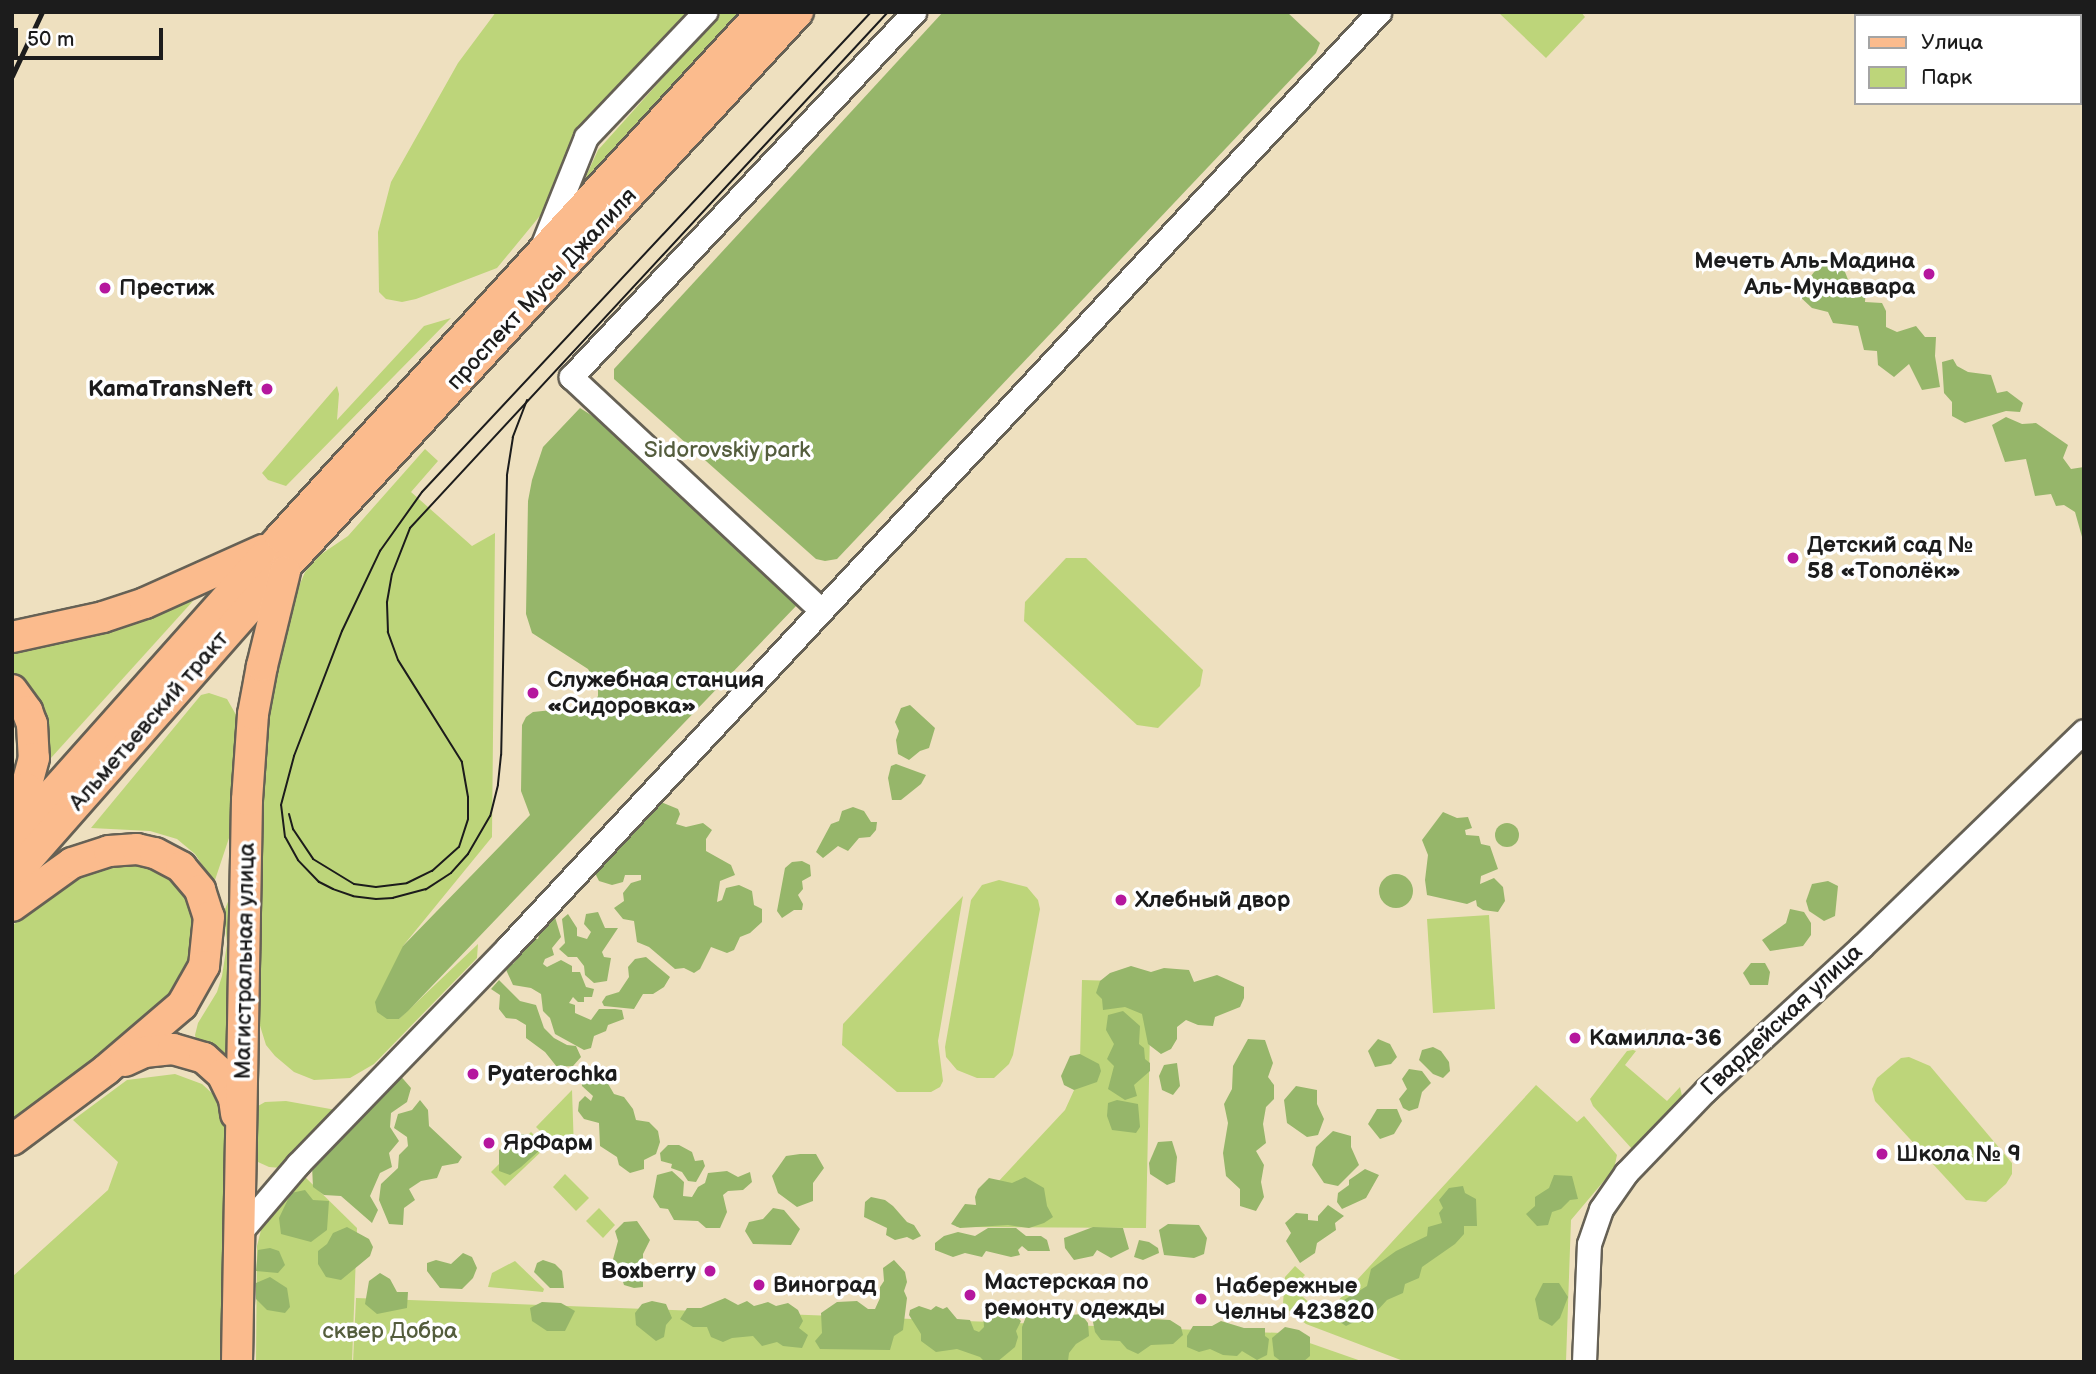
<!DOCTYPE html>
<html>
<head>
<meta charset="utf-8">
<style>
  body { margin:0 }
  #map { position:relative; width:2096px; height:1374px; overflow:hidden; background:#eee0bf; font-family:"Balsamiq Sans",sans-serif }
  div>[style] { position:absolute }
  .green>* { inset:0; background:#bdd57a }
  .forest>* { inset:0; background:#96b66a }
  .round { border-radius:50% }
  .roads { filter:drop-shadow(2px 0 #666155) drop-shadow(-2px 0 #666155) drop-shadow(0 2px #666155) drop-shadow(0 -2px #666155) }
  .minor>* { height:23px; margin:-11.5px; padding:0 11.5px; transform-origin:11.5px; border-radius:11.5px; background:#fff }
  .major>* { height:30px; margin:-15px; padding:0 15px; transform-origin:15px; border-radius:15px; background:#fbbb8d }
  .tram>* { height:2px; margin:-1px; padding:0 1px; transform-origin:1px; border-radius:1px; background:#1c1c1c }
  .rail>* { height:5px; margin:-2.5px; padding:0 2.5px; transform-origin:2.5px; border-radius:2.5px; background:#1c1c1c }
  .dots>* { width:19px; height:19px; translate:-50% -50%; box-sizing:border-box; border:4px solid #fff; border-radius:50% }
  span { translate:-50% -50%; white-space:nowrap; text-align:center; line-height:1.15; -webkit-text-stroke:7px #fff; paint-order:stroke }
  .poi-label { font-size:23px; color:#1c1c1c; font-weight:700 }
  .right { translate:-100% -50%; text-align:right }
  .left { translate:0 -50%; text-align:left }
  .street-label { font-size:23px; color:#1c1c1c }
  .park-label { font-size:23px; color:#545d3d }
  .frame { position:absolute; inset:0; border:14px solid #1c1c1c; pointer-events:none }
  .legend { position:absolute; left:1854px; top:14px; width:228px; height:91px; box-sizing:border-box; background:#fff; border:2px solid #a4a4a4; margin:0; padding:9px 12px; list-style:none; font-size:21px; color:#1c1c1c }
  .legend li { display:flex; align-items:center; gap:14px; height:35px }
  .legend b { width:35px; border:2px solid #a4a4a4 }
  .scale { position:absolute; left:14px; top:28px; width:149px; height:32px; box-sizing:border-box; border:4px solid #1c1c1c; border-top:0; padding-left:9px; font-size:21px; line-height:24px; white-space:nowrap; color:#1c1c1c; -webkit-text-stroke:5px #fff; paint-order:stroke }
</style>
</head>
<body>
<div id="map">
  <div class="green">
    <div style="clip-path:polygon(496px 12px,689px 12px,573px 140px,548px 206px,497px 268px,416px 299px,402px 302px,386px 299px,379px 292px,378px 232px,391px 182px,458px 63px)"></div>
    <div style="clip-path:polygon(722px 12px,745px 12px,578px 194px,598px 150px)"></div>
    <div style="clip-path:polygon(1498px 12px,1581px 12px,1585px 17px,1546px 58px)"></div>
    <div style="clip-path:polygon(451px 318px,286px 486px,268px 480px,262px 473px,337px 386px,339px 394px,337px 420px,424px 326px)"></div>
    <div style="clip-path:polygon(425px 449px,438px 461px,411px 492px,472px 546px,495px 533px,492px 837px,403px 946px,399px 1019px,478px 944px,477px 958px,374px 1064px,350px 1078px,314px 1080px,294px 1072px,275px 1056px,266px 1045px,257px 1016px,261px 745px,286px 617px,305px 572px,320px 555px,348px 536px)"></div>
    <div style="clip-path:polygon(1066px 558px,1086px 558px,1203px 670px,1200px 686px,1158px 728px,1137px 725px,1024px 621px,1025px 602px)"></div>
    <div style="clip-path:polygon(193px 601px,41px 769px,12px 679px,12px 646px)"></div>
    <div style="clip-path:polygon(209px 693px,227px 699px,239px 720px,232px 829px,214px 883px,195px 854px,177px 839px,150px 831px,91px 828px,201px 695px)"></div>
    <div style="clip-path:polygon(135px 861px,156px 867px,175px 880px,198px 917px,192px 980px,12px 1129px,12px 926px,58px 886px,102px 864px)"></div>
    <div style="clip-path:polygon(999px 880px,1027px 887px,1038px 900px,1040px 909px,1013px 1055px,1009px 1064px,994px 1078px,977px 1078px,957px 1070px,946px 1057px,945px 1047px,971px 900px,982px 885px)"></div>
    <div style="clip-path:polygon(234px 886px,229px 1060px,197px 1043px,195px 1035px,198px 1023px,217px 992px,222px 976px,227px 944px,224px 912px)"></div>
    <div style="clip-path:polygon(963px 896px,938px 1041px,943px 1081px,940px 1087px,931px 1092px,897px 1092px,842px 1045px,843px 1024px)"></div>
    <div style="clip-path:polygon(1489px 915px,1495px 1009px,1433px 1013px,1427px 919px)"></div>
    <div style="clip-path:polygon(1082px 980px,1151px 982px,1146px 1228px,956px 1227px,1065px 1110px,1075px 1088px,1080px 1059px)"></div>
    <div style="clip-path:polygon(1633px 1050px,1636px 1051px,1625px 1065px,1667px 1101px,1680px 1087px,1682px 1096px,1633px 1150px,1593px 1106px,1590px 1099px,1627px 1051px)"></div>
    <div style="clip-path:polygon(1909px 1057px,1930px 1066px,2012px 1163px,2012px 1174px,2006px 1184px,1986px 1202px,1966px 1200px,1875px 1101px,1872px 1089px,1877px 1078px,1901px 1058px)"></div>
    <div style="clip-path:polygon(175px 1074px,202px 1084px,215px 1096px,230px 1121px,228px 1362px,12px 1362px,12px 1277px,108px 1190px,118px 1162px,73px 1120px,127px 1080px)"></div>
    <div style="clip-path:polygon(1536px 1085px,1577px 1122px,1584px 1116px,1617px 1155px,1614px 1169px,1571px 1220px,1566px 1362px,1406px 1362px,1306px 1324px,1287px 1309px,1283px 1303px,1285px 1277px,1295px 1266px,1305px 1275px,1293px 1288px,1324px 1316px)"></div>
    <div style="clip-path:polygon(572px 1090px,574px 1150px,552px 1143px,536px 1127px)"></div>
    <div style="clip-path:polygon(286px 1101px,336px 1110px,281px 1168px,269px 1167px,258px 1162px,256px 1155px,258px 1106px,265px 1102px)"></div>
    <div style="clip-path:polygon(531px 1132px,546px 1147px,505px 1186px,491px 1172px)"></div>
    <div style="clip-path:polygon(565px 1174px,589px 1198px,576px 1211px,553px 1187px)"></div>
    <div style="clip-path:polygon(303px 1175px,357px 1228px,352px 1362px,256px 1362px,257px 1246px,261px 1230px,266px 1218px)"></div>
    <div style="clip-path:polygon(599px 1208px,615px 1225px,603px 1238px,586px 1221px)"></div>
    <div style="clip-path:polygon(515px 1261px,544px 1289px,543px 1292px,488px 1287px,492px 1273px)"></div>
    <div style="clip-path:polygon(356px 1298px,1281px 1333px,1364px 1362px,353px 1362px)"></div>
  </div>
  <div class="forest">
    <div style="clip-path:polygon(943px 12px,1287px 12px,1320px 43px,1316px 53px,837px 559px,825px 561px,816px 559px,614px 379px,614px 369px)"></div>
    <div style="clip-path:polygon(1839px 257px,1849px 282px,1866px 287px,1865px 302px,1882px 303px,1886px 311px,1886px 327px,1897px 332px,1916px 326px,1925px 337px,1936px 337px,1935px 356px,1940px 387px,1922px 390px,1909px 364px,1894px 377px,1878px 365px,1877px 351px,1864px 350px,1858px 326px,1833px 323px,1828px 312px,1812px 308px,1797px 294px,1825px 258px)"></div>
    <div style="clip-path:polygon(1953px 359px,1957px 366px,1968px 372px,1991px 375px,1997px 393px,2007px 391px,2023px 403px,2020px 412px,2006px 411px,1965px 423px,1952px 416px,1952px 402px,1944px 393px,1942px 362px)"></div>
    <div style="clip-path:polygon(580px 408px,605px 424px,792px 593px,796px 606px,408px 1011px,399px 1019px,387px 1019px,377px 1012px,375px 1002px,403px 946px,530px 815px,521px 791px,522px 725px,526px 717px,533px 712px,591px 706px,598px 696px,598px 687px,588px 669px,532px 633px,526px 614px,528px 501px,532px 480px,543px 447px)"></div>
    <div style="clip-path:polygon(2006px 417px,2022px 424px,2036px 423px,2068px 445px,2063px 458px,2071px 469px,2084px 467px,2084px 544px,2075px 512px,2064px 505px,2056px 506px,2051px 494px,2035px 496px,2026px 459px,2005px 462px,1992px 425px)"></div>
    <div style="clip-path:polygon(910px 705px,935px 728px,929px 748px,920px 751px,909px 760px,898px 754px,896px 740px,899px 731px,895px 722px,901px 708px)"></div>
    <div style="clip-path:polygon(896px 764px,926px 775px,921px 784px,901px 800px,892px 800px,888px 778px,891px 766px)"></div>
    <div style="clip-path:polygon(656px 800px,678px 809px,680px 814px,676px 824px,686px 827px,703px 823px,712px 830px,706px 839px,706px 851px,731px 865px,735px 875px,720px 881px,717px 902px,722px 900px,726px 888px,739px 885px,752px 891px,754px 905px,762px 909px,762px 922px,750px 933px,740px 937px,734px 950px,727px 953px,711px 947px,700px 969px,694px 973px,684px 968px,675px 969px,649px 947px,637px 942px,634px 921px,623px 919px,614px 908px,624px 901px,623px 893px,631px 883px,641px 880px,641px 875px,625px 875px,623px 882px,612px 885px,599px 881px,596px 875px,598px 859px,606px 851px,621px 846px,625px 834px,638px 829px,641px 813px)"></div>
    <div style="clip-path:polygon(853px 807px,864px 811px,871px 822px,877px 822px,876px 830px,870px 837px,859px 838px,848px 851px,838px 846px,823px 858px,816px 852px,831px 824px,839px 821px,842px 811px)"></div>
    <div style="clip-path:polygon(1443px 812px,1457px 818px,1468px 817px,1472px 828px,1465px 830px,1466px 835px,1479px 836px,1481px 844px,1490px 846px,1498px 869px,1481px 876px,1480px 884px,1494px 878px,1503px 887px,1505px 901px,1498px 912px,1483px 910px,1477px 906px,1476px 900px,1467px 904px,1427px 895px,1425px 880px,1428px 855px,1422px 840px)"></div>
    <div class="round" style="left:1495px;top:823px;width:24px;height:24px"></div>
    <div style="clip-path:polygon(802px 861px,810px 865px,811px 876px,802px 881px,803px 889px,798px 895px,803px 904px,802px 910px,794px 910px,782px 918px,777px 911px,785px 868px,792px 862px)"></div>
    <div class="round" style="left:1379px;top:874px;width:34px;height:34px"></div>
    <div style="clip-path:polygon(1828px 881px,1838px 886px,1835px 916px,1824px 921px,1809px 911px,1806px 901px,1812px 884px)"></div>
    <div style="clip-path:polygon(1790px 909px,1804px 912px,1811px 923px,1811px 935px,1803px 946px,1770px 951px,1762px 940px,1786px 923px)"></div>
    <div style="clip-path:polygon(598px 912px,605px 928px,618px 928px,602px 952px,604px 957px,611px 958px,607px 981px,594px 983px,585px 975px,584px 966px,577px 957px,568px 957px,559px 949px,565px 943px,562px 919px,568px 914px,577px 928px,577px 936px,587px 939px,591px 932px,584px 924px,586px 914px)"></div>
    <div style="clip-path:polygon(555px 917px,561px 937px,552px 948px,554px 955px,545px 959px,543px 964px,547px 967px,561px 960px,572px 966px,572px 972px,580px 972px,586px 987px,594px 989px,592px 997px,584px 997px,584px 1002px,578px 1002px,573px 997px,569px 1003px,575px 1005px,575px 1013px,591px 1020px,599px 1009px,615px 1009px,622px 1010px,624px 1019px,608px 1025px,606px 1031px,594px 1036px,591px 1048px,584px 1050px,555px 1034px,550px 1018px,543px 1011px,541px 994px,531px 988px,513px 985px,503px 963px,513px 964px,518px 958px,514px 952px,528px 936px,538px 939px,543px 919px)"></div>
    <div style="clip-path:polygon(646px 957px,670px 977px,664px 987px,653px 994px,643px 994px,634px 1009px,604px 1006px,602px 1002px,606px 996px,619px 992px,629px 977px,628px 967px,635px 959px)"></div>
    <div style="clip-path:polygon(1751px 963px,1765px 963px,1770px 972px,1768px 985px,1750px 985px,1743px 973px)"></div>
    <div style="clip-path:polygon(1131px 966px,1151px 972px,1164px 968px,1189px 970px,1194px 982px,1217px 975px,1244px 987px,1244px 998px,1240px 1007px,1215px 1017px,1213px 1026px,1198px 1025px,1186px 1020px,1177px 1027px,1177px 1039px,1171px 1049px,1161px 1054px,1148px 1044px,1142px 1014px,1125px 1007px,1103px 1010px,1102px 999px,1096px 993px,1100px 981px,1110px 973px)"></div>
    <div style="clip-path:polygon(499px 980px,520px 1001px,536px 1005px,544px 1028px,554px 1038px,567px 1045px,576px 1046px,581px 1057px,573px 1066px,557px 1067px,545px 1052px,526px 1038px,526px 1025px,516px 1019px,506px 1018px,499px 1009px,500px 995px,491px 989px)"></div>
    <div style="clip-path:polygon(1123px 1011px,1140px 1026px,1139px 1044px,1144px 1048px,1145px 1059px,1150px 1063px,1150px 1071px,1134px 1085px,1137px 1096px,1125px 1100px,1108px 1089px,1114px 1066px,1107px 1059px,1114px 1044px,1106px 1030px,1108px 1015px)"></div>
    <div style="clip-path:polygon(1248px 1039px,1265px 1040px,1273px 1063px,1268px 1077px,1274px 1085px,1274px 1099px,1266px 1107px,1263px 1124px,1266px 1143px,1256px 1151px,1264px 1165px,1261px 1182px,1264px 1197px,1256px 1211px,1240px 1206px,1240px 1189px,1226px 1176px,1223px 1153px,1228px 1123px,1224px 1104px,1232px 1089px,1233px 1066px)"></div>
    <div style="clip-path:polygon(1378px 1039px,1390px 1044px,1397px 1057px,1391px 1064px,1375px 1067px,1368px 1051px)"></div>
    <div style="clip-path:polygon(1433px 1047px,1441px 1051px,1449px 1062px,1450px 1071px,1443px 1078px,1433px 1074px,1419px 1060px,1422px 1050px)"></div>
    <div style="clip-path:polygon(1080px 1054px,1099px 1064px,1101px 1071px,1097px 1082px,1074px 1090px,1064px 1085px,1061px 1076px,1070px 1056px)"></div>
    <div style="clip-path:polygon(1177px 1063px,1180px 1086px,1173px 1095px,1162px 1090px,1159px 1076px,1164px 1065px)"></div>
    <div style="clip-path:polygon(1409px 1069px,1422px 1071px,1431px 1083px,1422px 1092px,1418px 1108px,1409px 1111px,1403px 1108px,1399px 1099px,1407px 1089px,1402px 1079px)"></div>
    <div style="clip-path:polygon(398px 1073px,411px 1088px,407px 1102px,391px 1113px,390px 1127px,399px 1141px,389px 1153px,392px 1167px,380px 1173px,370px 1196px,378px 1210px,372px 1223px,341px 1196px,324px 1195px,313px 1187px,312px 1166px,330px 1139px,341px 1136px)"></div>
    <div style="clip-path:polygon(595px 1073px,607px 1082px,614px 1094px,624px 1097px,633px 1109px,636px 1120px,649px 1122px,658px 1131px,660px 1142px,656px 1154px,644px 1160px,644px 1169px,630px 1173px,619px 1165px,617px 1157px,600px 1146px,599px 1123px,584px 1119px,578px 1111px,579px 1102px,585px 1096px,591px 1101px,593px 1096px,582px 1086px,581px 1075px)"></div>
    <div style="clip-path:polygon(1296px 1086px,1317px 1090px,1317px 1104px,1324px 1119px,1318px 1135px,1307px 1137px,1287px 1123px,1284px 1100px)"></div>
    <div style="clip-path:polygon(420px 1100px,428px 1110px,429px 1126px,462px 1157px,458px 1163px,442px 1166px,437px 1178px,421px 1181px,409px 1189px,415px 1200px,404px 1208px,403px 1225px,389px 1224px,379px 1200px,381px 1184px,398px 1168px,399px 1155px,408px 1146px,407px 1137px,394px 1128px,398px 1114px,412px 1110px)"></div>
    <div style="clip-path:polygon(1117px 1100px,1138px 1104px,1140px 1127px,1136px 1133px,1112px 1130px,1107px 1116px,1108px 1103px)"></div>
    <div style="clip-path:polygon(1377px 1109px,1397px 1109px,1402px 1121px,1394px 1134px,1380px 1139px,1368px 1124px)"></div>
    <div style="clip-path:polygon(1333px 1131px,1351px 1136px,1351px 1147px,1359px 1165px,1338px 1186px,1324px 1183px,1312px 1165px,1316px 1147px)"></div>
    <div style="clip-path:polygon(545px 1132px,548px 1138px,540px 1150px,521px 1167px,510px 1175px,499px 1171px,499px 1150px,522px 1134px,531px 1136px)"></div>
    <div style="clip-path:polygon(1172px 1141px,1177px 1157px,1175px 1182px,1167px 1185px,1150px 1174px,1149px 1163px,1158px 1142px)"></div>
    <div style="clip-path:polygon(668px 1145px,679px 1145px,692px 1152px,695px 1161px,703px 1160px,705px 1166px,696px 1182px,688px 1181px,682px 1172px,671px 1168px,672px 1164px,661px 1161px,660px 1153px)"></div>
    <div style="clip-path:polygon(800px 1154px,816px 1154px,824px 1168px,813px 1183px,813px 1201px,797px 1207px,778px 1193px,772px 1176px,786px 1156px)"></div>
    <div style="clip-path:polygon(1365px 1169px,1379px 1175px,1366px 1198px,1342px 1209px,1337px 1202px,1338px 1193px,1349px 1185px,1349px 1180px)"></div>
    <div style="clip-path:polygon(672px 1171px,684px 1182px,683px 1196px,692px 1197px,698px 1187px,705px 1183px,708px 1173px,727px 1171px,738px 1177px,750px 1172px,752px 1182px,743px 1190px,728px 1191px,723px 1195px,727px 1212px,720px 1228px,706px 1228px,698px 1221px,674px 1220px,668px 1209px,660px 1208px,653px 1197px,657px 1175px)"></div>
    <div style="clip-path:polygon(1554px 1175px,1572px 1176px,1578px 1199px,1570px 1200px,1561px 1209px,1552px 1212px,1548px 1225px,1537px 1226px,1526px 1214px,1535px 1206px,1535px 1197px,1549px 1188px)"></div>
    <div style="clip-path:polygon(1025px 1177px,1044px 1188px,1047px 1206px,1053px 1217px,1044px 1223px,1029px 1228px,1008px 1225px,960px 1228px,951px 1224px,965px 1204px,976px 1205px,975px 1197px,978px 1189px,989px 1178px,1012px 1183px)"></div>
    <div style="clip-path:polygon(1463px 1186px,1465px 1193px,1476px 1199px,1477px 1226px,1464px 1226px,1464px 1234px,1455px 1244px,1422px 1267px,1419px 1278px,1405px 1284px,1403px 1293px,1387px 1300px,1375px 1313px,1371px 1323px,1356px 1321px,1346px 1326px,1334px 1318px,1341px 1311px,1344px 1300px,1367px 1286px,1371px 1269px,1396px 1251px,1427px 1236px,1428px 1227px,1442px 1223px,1439px 1213px,1443px 1208px,1439px 1200px,1449px 1188px)"></div>
    <div style="clip-path:polygon(305px 1190px,313px 1200px,329px 1201px,327px 1230px,311px 1242px,281px 1234px,279px 1218px,291px 1193px)"></div>
    <div style="clip-path:polygon(871px 1197px,885px 1200px,893px 1206px,907px 1222px,914px 1225px,921px 1236px,913px 1240px,907px 1237px,895px 1240px,886px 1235px,887px 1228px,864px 1217px,865px 1202px)"></div>
    <div style="clip-path:polygon(1328px 1205px,1344px 1216px,1335px 1223px,1336px 1230px,1317px 1243px,1315px 1253px,1300px 1263px,1286px 1241px,1291px 1233px,1285px 1223px,1296px 1213px,1308px 1214px,1308px 1220px,1318px 1221px,1318px 1216px)"></div>
    <div style="clip-path:polygon(773px 1208px,784px 1210px,800px 1229px,791px 1245px,753px 1244px,745px 1231px,749px 1222px,763px 1219px)"></div>
    <div style="clip-path:polygon(637px 1221px,650px 1240px,643px 1254px,643px 1287px,634px 1288px,624px 1285px,619px 1269px,612px 1263px,618px 1241px,615px 1231px,624px 1222px)"></div>
    <div style="clip-path:polygon(1168px 1224px,1199px 1225px,1207px 1238px,1204px 1254px,1194px 1258px,1164px 1255px,1159px 1230px)"></div>
    <div style="clip-path:polygon(347px 1227px,369px 1239px,373px 1247px,370px 1256px,341px 1280px,326px 1277px,318px 1264px,318px 1251px,327px 1244px,333px 1233px)"></div>
    <div style="clip-path:polygon(1093px 1227px,1123px 1228px,1129px 1249px,1111px 1258px,1097px 1250px,1093px 1256px,1074px 1260px,1065px 1248px,1064px 1238px)"></div>
    <div style="clip-path:polygon(988px 1228px,1016px 1228px,1026px 1236px,1041px 1236px,1047px 1240px,1050px 1251px,1028px 1251px,1022px 1246px,1018px 1250px,1020px 1255px,1011px 1257px,986px 1251px,982px 1257px,965px 1253px,953px 1257px,935px 1250px,935px 1243px,944px 1236px,958px 1232px,975px 1236px)"></div>
    <div style="clip-path:polygon(1139px 1240px,1149px 1242px,1158px 1248px,1159px 1253px,1143px 1260px,1134px 1257px)"></div>
    <div style="clip-path:polygon(270px 1248px,279px 1251px,285px 1265px,278px 1273px,256px 1271px,258px 1250px)"></div>
    <div style="clip-path:polygon(463px 1253px,472px 1257px,477px 1268px,473px 1278px,462px 1289px,440px 1288px,427px 1271px,427px 1263px,436px 1260px,451px 1264px)"></div>
    <div style="clip-path:polygon(543px 1260px,555px 1264px,562px 1271px,564px 1288px,550px 1288px,534px 1272px,537px 1263px)"></div>
    <div style="clip-path:polygon(894px 1260px,905px 1272px,907px 1282px,904px 1291px,907px 1298px,903px 1330px,894px 1336px,890px 1350px,820px 1349px,815px 1341px,822px 1333px,821px 1313px,837px 1302px,857px 1301px,868px 1309px,875px 1309px,880px 1298px,880px 1287px,884px 1281px,883px 1268px)"></div>
    <div style="clip-path:polygon(380px 1273px,390px 1279px,397px 1292px,408px 1292px,407px 1308px,377px 1314px,365px 1304px,369px 1281px)"></div>
    <div style="clip-path:polygon(270px 1277px,287px 1288px,290px 1307px,285px 1313px,267px 1310px,256px 1299px,256px 1283px)"></div>
    <div style="clip-path:polygon(1543px 1283px,1559px 1283px,1568px 1297px,1560px 1318px,1552px 1326px,1539px 1319px,1535px 1299px)"></div>
    <div style="clip-path:polygon(725px 1298px,738px 1305px,747px 1301px,754px 1306px,768px 1302px,776px 1306px,788px 1303px,798px 1310px,803px 1321px,799px 1328px,808px 1335px,802px 1348px,783px 1346px,777px 1342px,762px 1346px,753px 1336px,732px 1338px,723px 1342px,711px 1337px,707px 1327px,693px 1327px,680px 1319px,687px 1308px,701px 1308px)"></div>
    <div style="clip-path:polygon(652px 1301px,666px 1304px,672px 1318px,666px 1325px,664px 1337px,656px 1341px,636px 1325px,635px 1313px,642px 1304px)"></div>
    <div style="clip-path:polygon(542px 1302px,561px 1303px,575px 1311px,565px 1331px,547px 1331px,532px 1321px,530px 1308px)"></div>
    <div style="clip-path:polygon(919px 1306px,931px 1310px,936px 1306px,943px 1309px,947px 1307px,957px 1319px,970px 1320px,974px 1330px,979px 1332px,984px 1327px,983px 1313px,1000px 1308px,1009px 1309px,1021px 1321px,1016px 1331px,1018px 1337px,1015px 1347px,997px 1362px,985px 1362px,980px 1357px,957px 1349px,936px 1352px,921px 1341px,921px 1334px,909px 1315px,910px 1310px)"></div>
    <div style="clip-path:polygon(1114px 1310px,1132px 1314px,1135px 1318px,1170px 1320px,1181px 1327px,1183px 1335px,1173px 1344px,1151px 1345px,1138px 1354px,1127px 1349px,1120px 1341px,1101px 1340px,1095px 1332px,1092px 1317px,1101px 1311px)"></div>
    <div style="clip-path:polygon(1038px 1313px,1062px 1316px,1081px 1314px,1088px 1323px,1089px 1336px,1076px 1344px,1069px 1353px,1068px 1361px,1022px 1362px,1022px 1327px,1027px 1314px)"></div>
    <div style="clip-path:polygon(1221px 1321px,1244px 1328px,1265px 1328px,1265px 1336px,1269px 1339px,1267px 1355px,1257px 1360px,1242px 1351px,1237px 1356px,1223px 1355px,1210px 1349px,1199px 1352px,1187px 1347px,1187px 1336px,1193px 1326px,1212px 1326px)"></div>
    <div style="clip-path:polygon(1285px 1327px,1299px 1330px,1310px 1337px,1310px 1356px,1303px 1362px,1282px 1362px,1274px 1356px,1272px 1338px)"></div>
  </div>
  <div class="roads">
    <div class="minor">
      <div style="left:543px;top:244px;width:115px;rotate:-68.1deg"></div>
      <div style="left:586px;top:137px;width:173px;rotate:-46.4deg"></div>
      <div style="left:821px;top:610px;width:342px;rotate:-137deg"></div>
      <div style="left:571px;top:377px;width:501px;rotate:-46.78deg"></div>
      <div style="left:240px;top:1232px;width:89px;rotate:-49.5deg"></div>
      <div style="left:298px;top:1164px;width:302px;rotate:-45.9deg"></div>
      <div style="left:508px;top:947px;width:1278px;rotate:-47.03deg"></div>
      <div style="left:1584px;top:1362px;width:118px;rotate:-87.6deg"></div>
      <div style="left:1589px;top:1244px;width:37px;rotate:-71deg"></div>
      <div style="left:1601px;top:1209px;width:44px;rotate:-55.2deg"></div>
      <div style="left:1626px;top:1173px;width:115px;rotate:-46.1deg"></div>
      <div style="left:1706px;top:1090px;width:211px;rotate:-42.7deg"></div>
      <div style="left:1861px;top:947px;width:310px;rotate:-44.1deg"></div>
    </div>
    <div class="major">
      <div style="left:12px;top:637px;width:93px;rotate:-12.4deg"></div>
      <div style="left:103px;top:617px;width:44px;rotate:-18.4deg"></div>
      <div style="left:145px;top:603px;width:129px;rotate:-24.2deg"></div>
      <div style="left:12px;top:690px;width:26px;rotate:54deg"></div>
      <div style="left:27px;top:711px;width:14px;rotate:69deg"></div>
      <div style="left:32px;top:724px;width:34px;rotate:87deg"></div>
      <div style="left:34px;top:758px;width:31px;rotate:105deg"></div>
      <div style="left:26px;top:788px;width:27px;rotate:121deg"></div>
      <div style="left:12px;top:839px;width:404px;rotate:-48.3deg"></div>
      <div style="left:281px;top:537px;width:712px;rotate:-47.5deg"></div>
      <div style="left:12px;top:877px;width:416px;rotate:-48.6deg"></div>
      <div style="left:287px;top:565px;width:753px;rotate:-47.26deg"></div>
      <div style="left:12px;top:906px;width:74px;rotate:-35.6deg"></div>
      <div style="left:72px;top:863px;width:39px;rotate:-18deg"></div>
      <div style="left:109px;top:851px;width:28px;rotate:-4deg"></div>
      <div style="left:137px;top:849px;width:18px;rotate:13deg"></div>
      <div style="left:155px;top:853px;width:30px;rotate:28deg"></div>
      <div style="left:181px;top:867px;width:30px;rotate:50deg"></div>
      <div style="left:200px;top:890px;width:28px;rotate:72deg"></div>
      <div style="left:209px;top:917px;width:49px;rotate:95.8deg"></div>
      <div style="left:204px;top:966px;width:45px;rotate:119.4deg"></div>
      <div style="left:182px;top:1005px;width:100px;rotate:139.5deg"></div>
      <div style="left:106px;top:1070px;width:117px;rotate:143.3deg"></div>
      <div style="left:125px;top:1061px;width:21px;rotate:-25deg"></div>
      <div style="left:144px;top:1052px;width:29px;rotate:-6deg"></div>
      <div style="left:173px;top:1049px;width:32px;rotate:16deg"></div>
      <div style="left:204px;top:1058px;width:24px;rotate:42deg"></div>
      <div style="left:222px;top:1074px;width:28px;rotate:64deg"></div>
      <div style="left:234px;top:1099px;width:15px;rotate:82deg"></div>
      <div style="left:237px;top:1362px;width:562px;rotate:-88.98deg"></div>
      <div style="left:247px;top:800px;width:86px;rotate:-86deg"></div>
      <div style="left:253px;top:714px;width:49px;rotate:-79.4deg"></div>
      <div style="left:262px;top:666px;width:97px;rotate:-76.3deg"></div>
    </div>
  </div>
  <div class="tram">
    <div style="left:527px;top:400px;width:40px;rotate:111deg"></div>
    <div style="left:513px;top:437px;width:39px;rotate:99deg"></div>
    <div style="left:507px;top:476px;width:279px;rotate:91.2deg"></div>
    <div style="left:501px;top:755px;width:30px;rotate:96deg"></div>
    <div style="left:498px;top:785px;width:32px;rotate:104deg"></div>
    <div style="left:490px;top:816px;width:44px;rotate:120.1deg"></div>
    <div style="left:468px;top:854px;width:25px;rotate:132deg"></div>
    <div style="left:451px;top:873px;width:30px;rotate:147deg"></div>
    <div style="left:426px;top:889px;width:34px;rotate:165deg"></div>
    <div style="left:393px;top:898px;width:17px;rotate:177deg"></div>
    <div style="left:376px;top:899px;width:23px;rotate:-173deg"></div>
    <div style="left:353px;top:896px;width:21px;rotate:-161deg"></div>
    <div style="left:333px;top:889px;width:16px;rotate:-153deg"></div>
    <div style="left:319px;top:882px;width:30px;rotate:-134deg"></div>
    <div style="left:298px;top:860px;width:26px;rotate:-119deg"></div>
    <div style="left:285px;top:837px;width:32px;rotate:-97deg"></div>
    <div style="left:281px;top:805px;width:51px;rotate:-75.1deg"></div>
    <div style="left:294px;top:756px;width:134px;rotate:-69deg"></div>
    <div style="left:342px;top:631px;width:89px;rotate:-64.6deg"></div>
    <div style="left:380px;top:551px;width:72px;rotate:-54.6deg"></div>
    <div style="left:422px;top:492px;width:657px;rotate:-46.91deg"></div>
    <div style="left:289px;top:814px;width:16px;rotate:75deg"></div>
    <div style="left:293px;top:829px;width:36px;rotate:56deg"></div>
    <div style="left:313px;top:859px;width:48px;rotate:31.4deg"></div>
    <div style="left:354px;top:884px;width:22px;rotate:8deg"></div>
    <div style="left:376px;top:887px;width:31px;rotate:-7deg"></div>
    <div style="left:407px;top:883px;width:28px;rotate:-26deg"></div>
    <div style="left:432px;top:871px;width:36px;rotate:-42deg"></div>
    <div style="left:459px;top:847px;width:29px;rotate:-72deg"></div>
    <div style="left:468px;top:819px;width:22px;rotate:-90deg"></div>
    <div style="left:468px;top:797px;width:36px;rotate:-100deg"></div>
    <div style="left:462px;top:762px;width:120px;rotate:-122.1deg"></div>
    <div style="left:398px;top:660px;width:30px;rotate:-110deg"></div>
    <div style="left:388px;top:632px;width:30px;rotate:-92deg"></div>
    <div style="left:387px;top:602px;width:28px;rotate:-80deg"></div>
    <div style="left:392px;top:574px;width:49px;rotate:-68.6deg"></div>
    <div style="left:410px;top:528px;width:703px;rotate:-47.19deg"></div>
  </div>
  <div class="rail">
    <div style="left:12px;top:76px;width:71px;rotate:-64.9deg"></div>
  </div>
  <div class="dots">
    <div style="left:1929px;top:274px;background:#b5179e"></div>
    <div style="left:105px;top:288px;background:#b5179e"></div>
    <div style="left:267px;top:389px;background:#b5179e"></div>
    <div style="left:1793px;top:558px;background:#b5179e"></div>
    <div style="left:533px;top:693px;background:#b5179e"></div>
    <div style="left:1121px;top:900px;background:#b5179e"></div>
    <div style="left:1575px;top:1038px;background:#b5179e"></div>
    <div style="left:473px;top:1074px;background:#b5179e"></div>
    <div style="left:489px;top:1143px;background:#b5179e"></div>
    <div style="left:1882px;top:1154px;background:#b5179e"></div>
    <div style="left:710px;top:1271px;background:#b5179e"></div>
    <div style="left:759px;top:1285px;background:#b5179e"></div>
    <div style="left:970px;top:1295px;background:#b5179e"></div>
    <div style="left:1201px;top:1299px;background:#b5179e"></div>
  </div>
  <div class="poi-label">
    <span class="right" style="left:1915px;top:274px">Мечеть Аль-Мадина<br>Аль-Мунаввара</span>
    <span class="left" style="left:119px;top:288px">Престиж</span>
    <span class="right" style="left:253px;top:389px">KamaTransNeft</span>
    <span class="left" style="left:1807px;top:558px">Детский сад №<br>58 «Тополёк»</span>
    <span class="left" style="left:547px;top:693px">Служебная станция<br>«Сидоровка»</span>
    <span class="left" style="left:1135px;top:900px">Хлебный двор</span>
    <span class="left" style="left:1589px;top:1038px">Камилла-36</span>
    <span class="left" style="left:487px;top:1074px">Pyaterochka</span>
    <span class="left" style="left:503px;top:1143px">ЯрФарм</span>
    <span class="left" style="left:1896px;top:1154px">Школа № 9</span>
    <span class="right" style="left:696px;top:1271px">Boxberry</span>
    <span class="left" style="left:984px;top:1295px">Мастерская по<br>ремонту одежды</span>
    <span class="left" style="left:773px;top:1285px">Виноград</span>
    <span class="left" style="left:1215px;top:1299px">Набережные<br>Челны 423820</span>
  </div>
  <div class="street-label">
    <span style="left:542px;top:289px;rotate:-47deg">проспект Мусы Джалиля</span>
    <span style="left:149px;top:721px;rotate:-49deg">Альметьевский тракт</span>
    <span style="left:245px;top:961px;rotate:-89deg">Магистральная улица</span>
    <span style="left:1782px;top:1020px;rotate:-43deg">Гвардейская улица</span>
  </div>
  <div class="park-label">
    <span style="left:727px;top:450px">Sidorovskiy park</span>
    <span style="left:390px;top:1331px">сквер Добра</span>
  </div>
  <div class="frame"></div>
  <ul class="legend">
  <li><b style="height:9px;background:#fbbb8d"></b>Улица</li>
  <li><b style="height:19px;background:#bdd57a"></b>Парк</li>
  </ul>
  <div class="scale">50 m</div>
</div>
</body>
</html>
